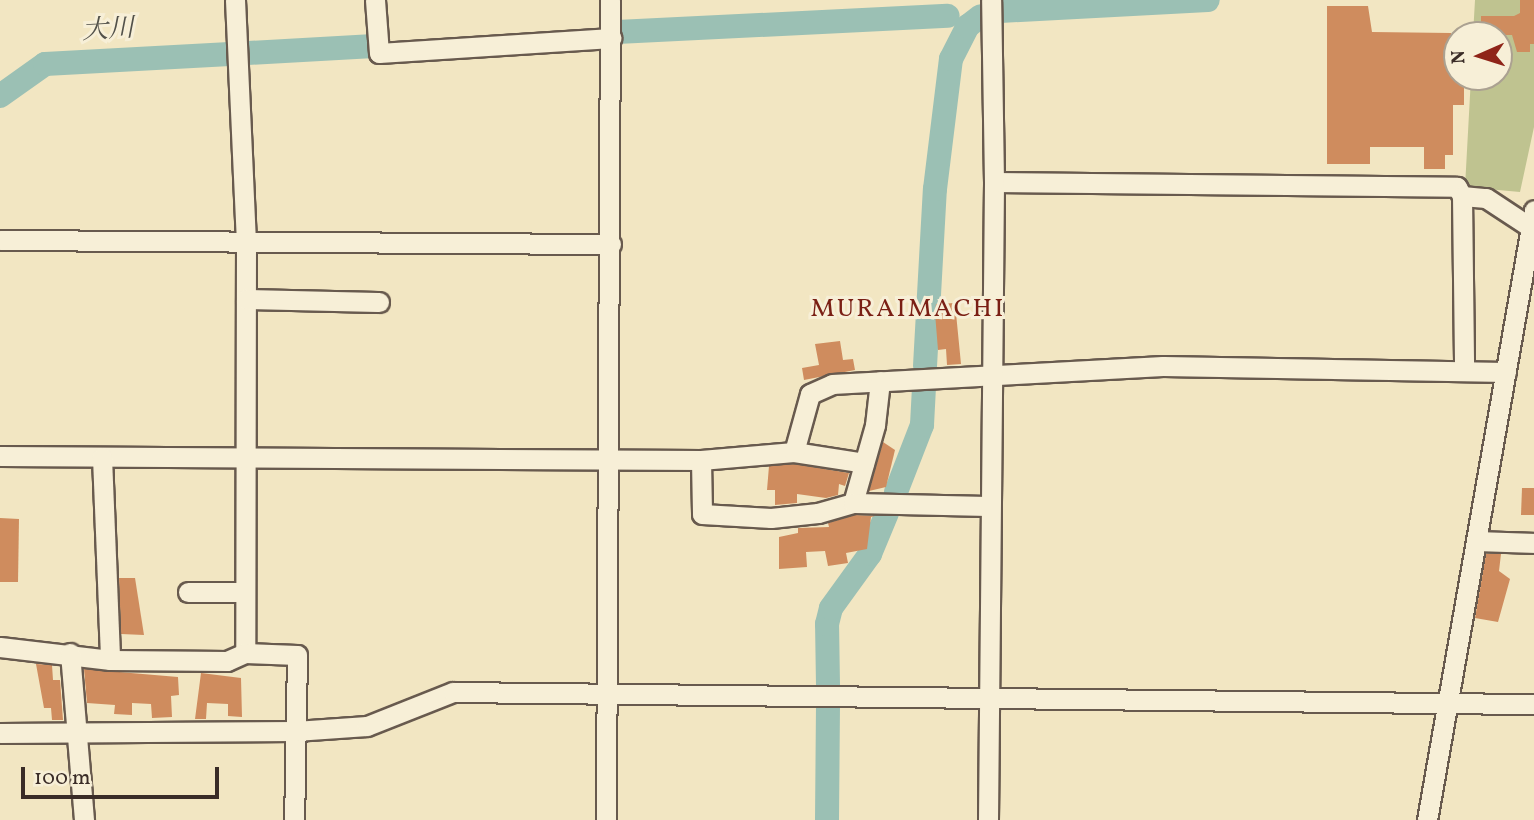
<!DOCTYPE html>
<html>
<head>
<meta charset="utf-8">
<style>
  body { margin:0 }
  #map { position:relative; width:1534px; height:820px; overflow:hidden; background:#f2e6c2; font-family:Vollkorn,"Noto Serif JP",serif }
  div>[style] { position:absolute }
  .green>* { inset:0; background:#bfc390 }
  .river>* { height:24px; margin:-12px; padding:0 12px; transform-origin:12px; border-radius:12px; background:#9bc0b4 }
  .building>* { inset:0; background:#cf8c5e }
  .roads { filter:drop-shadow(2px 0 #685a4e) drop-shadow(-2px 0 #685a4e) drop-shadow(0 2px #685a4e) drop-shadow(0 -2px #685a4e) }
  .minor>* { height:19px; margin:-9.5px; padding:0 9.5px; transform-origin:9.5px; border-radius:9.5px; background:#f7efd7 }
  span { translate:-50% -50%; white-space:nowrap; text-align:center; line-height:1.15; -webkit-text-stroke:6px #f7efd7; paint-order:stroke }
  .water-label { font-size:26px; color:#52514a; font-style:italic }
  .neighbourhood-label { font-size:26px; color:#7a1f14; letter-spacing:2px }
  .north { position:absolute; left:1443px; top:21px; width:70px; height:70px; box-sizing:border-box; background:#f7efd7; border:2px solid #aba191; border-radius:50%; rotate:267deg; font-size:19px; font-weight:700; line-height:28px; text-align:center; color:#3a2c27 }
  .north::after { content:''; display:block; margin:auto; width:24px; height:32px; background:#8f2418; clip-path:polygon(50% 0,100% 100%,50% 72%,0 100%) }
  .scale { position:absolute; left:21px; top:767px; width:198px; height:32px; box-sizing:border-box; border:4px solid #3a2c27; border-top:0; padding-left:9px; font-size:21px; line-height:24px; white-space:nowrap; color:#3a2c27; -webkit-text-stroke:5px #f7efd7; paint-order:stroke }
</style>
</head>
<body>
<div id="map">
  <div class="green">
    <div style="clip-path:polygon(1475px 0,1534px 0,1534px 127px,1520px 192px,1465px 187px,1471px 77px,1499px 77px,1499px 35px,1473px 35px)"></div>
  </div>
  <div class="river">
    <div style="left:1000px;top:11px;width:208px;rotate:-3deg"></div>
    <div style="left:617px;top:32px;width:331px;rotate:-2.8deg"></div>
    <div style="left:248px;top:53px;width:126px;rotate:-3.2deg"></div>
    <div style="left:0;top:96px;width:55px;rotate:-35.4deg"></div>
    <div style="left:45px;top:64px;width:185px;rotate:-3.1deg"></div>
    <div style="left:925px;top:366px;width:177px;rotate:-86.8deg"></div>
    <div style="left:935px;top:189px;width:131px;rotate:-83deg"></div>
    <div style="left:951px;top:59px;width:37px;rotate:-63deg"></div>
    <div style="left:968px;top:26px;width:16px;rotate:-38deg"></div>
    <div style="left:896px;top:492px;width:72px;rotate:-68.8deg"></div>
    <div style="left:922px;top:425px;width:35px;rotate:-87deg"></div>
    <div style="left:828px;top:685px;width:61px;rotate:-90.9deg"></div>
    <div style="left:827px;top:624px;width:16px;rotate:-76deg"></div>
    <div style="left:831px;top:608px;width:67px;rotate:-54.2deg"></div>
    <div style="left:870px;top:554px;width:44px;rotate:-67.5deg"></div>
    <div style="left:827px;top:820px;width:112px;rotate:-89.5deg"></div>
  </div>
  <div class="building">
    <div style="clip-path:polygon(1520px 0,1534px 0,1534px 44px,1530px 44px,1530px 52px,1517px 52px,1512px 35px,1481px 35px,1481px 16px,1514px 16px,1520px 13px)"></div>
    <div style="clip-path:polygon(1327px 6px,1368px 6px,1372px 32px,1451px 33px,1451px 60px,1457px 60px,1457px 77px,1464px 77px,1464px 105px,1453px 105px,1453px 155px,1445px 155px,1445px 169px,1424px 169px,1424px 147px,1370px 147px,1370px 164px,1327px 164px)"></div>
    <div style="clip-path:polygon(955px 303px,961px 364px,947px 365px,946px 349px,938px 350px,935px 313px,936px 304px)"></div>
    <div style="clip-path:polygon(840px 341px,843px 360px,853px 359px,855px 370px,804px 380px,802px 368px,819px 365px,815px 344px)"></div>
    <div style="clip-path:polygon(883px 442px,895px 450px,886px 487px,869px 491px)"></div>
    <div style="clip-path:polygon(794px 464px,849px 473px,845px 486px,839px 484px,838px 495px,826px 498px,797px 494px,797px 503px,775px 505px,775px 490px,767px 490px,769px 466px)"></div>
    <div style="clip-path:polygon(1522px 488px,1534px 488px,1534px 515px,1521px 515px)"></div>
    <div style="clip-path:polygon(855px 515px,875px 516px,871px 517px,867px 549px,846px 553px,848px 563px,828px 566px,825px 551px,806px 552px,807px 567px,779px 569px,779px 537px,798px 533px,798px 528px,829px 527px,828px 523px)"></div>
    <div style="clip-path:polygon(0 518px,19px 519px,18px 582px,0 582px)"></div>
    <div style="clip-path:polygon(1486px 554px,1501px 554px,1499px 571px,1510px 579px,1498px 622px,1475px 618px)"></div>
    <div style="clip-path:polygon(119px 578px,135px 578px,144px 635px,121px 634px)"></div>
    <div style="clip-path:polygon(36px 664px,52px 665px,53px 680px,60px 680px,63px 720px,52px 720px,51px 708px,44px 708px)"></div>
    <div style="clip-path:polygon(84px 669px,178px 677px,179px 695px,171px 696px,172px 717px,152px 718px,151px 704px,132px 703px,132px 715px,114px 714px,115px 705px,87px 703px)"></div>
    <div style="clip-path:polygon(201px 673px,241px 678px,242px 717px,228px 716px,228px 704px,207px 703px,206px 719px,195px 719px)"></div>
  </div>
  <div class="roads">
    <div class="minor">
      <div style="left:235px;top:0;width:242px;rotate:87.4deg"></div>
      <div style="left:246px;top:242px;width:411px;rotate:90.1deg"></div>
      <div style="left:375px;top:0;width:53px;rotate:85.7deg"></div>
      <div style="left:379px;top:53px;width:233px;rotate:-3.7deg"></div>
      <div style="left:994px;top:182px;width:463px;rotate:0.6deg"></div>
      <div style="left:1457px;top:187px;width:10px;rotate:61deg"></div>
      <div style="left:1462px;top:196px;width:175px;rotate:89.3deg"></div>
      <div style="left:1462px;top:196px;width:24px;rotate:5deg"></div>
      <div style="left:1486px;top:198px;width:53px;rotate:33.4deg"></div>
      <div style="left:0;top:240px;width:611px;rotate:0.38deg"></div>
      <div style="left:246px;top:299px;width:133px;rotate:1.3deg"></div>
      <div style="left:794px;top:452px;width:71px;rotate:8.9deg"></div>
      <div style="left:0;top:456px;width:701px;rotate:0.33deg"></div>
      <div style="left:701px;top:460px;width:93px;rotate:-4.9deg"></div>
      <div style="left:794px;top:452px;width:60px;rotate:-74.6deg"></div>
      <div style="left:810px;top:394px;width:24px;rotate:-24deg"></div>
      <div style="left:832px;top:384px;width:331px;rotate:-3.1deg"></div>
      <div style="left:1163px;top:366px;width:343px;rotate:1deg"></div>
      <div style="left:102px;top:457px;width:203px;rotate:87.7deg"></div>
      <div style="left:701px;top:460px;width:54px;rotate:88.9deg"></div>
      <div style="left:702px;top:514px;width:69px;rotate:3.3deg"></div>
      <div style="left:771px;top:518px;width:47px;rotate:-6.1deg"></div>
      <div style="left:818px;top:513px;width:36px;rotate:-16deg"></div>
      <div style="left:853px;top:503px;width:81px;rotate:-74.2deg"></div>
      <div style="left:875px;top:425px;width:44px;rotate:-83.5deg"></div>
      <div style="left:853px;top:503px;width:136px;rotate:1.3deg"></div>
      <div style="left:1478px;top:541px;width:56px;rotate:2deg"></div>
      <div style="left:188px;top:592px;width:57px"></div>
      <div style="left:0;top:647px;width:111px;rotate:6.7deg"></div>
      <div style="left:110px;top:660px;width:117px;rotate:0.5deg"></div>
      <div style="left:227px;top:661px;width:20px;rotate:-24deg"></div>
      <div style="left:245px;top:653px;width:52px;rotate:2.2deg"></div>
      <div style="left:297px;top:655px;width:165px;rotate:91deg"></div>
      <div style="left:70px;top:653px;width:168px;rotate:85.2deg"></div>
      <div style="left:0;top:733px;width:295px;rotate:-0.4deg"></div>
      <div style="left:295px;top:731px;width:72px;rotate:-4deg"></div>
      <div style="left:367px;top:726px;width:92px;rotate:-21.6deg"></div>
      <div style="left:453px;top:692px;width:1081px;rotate:0.64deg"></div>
      <div style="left:606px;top:820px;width:820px;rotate:-89.72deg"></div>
      <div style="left:988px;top:820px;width:638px;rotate:-89.46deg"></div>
      <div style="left:994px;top:182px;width:182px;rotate:-90.9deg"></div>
      <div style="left:1427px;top:820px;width:619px;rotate:-80.05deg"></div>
    </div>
  </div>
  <div class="water-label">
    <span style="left:108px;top:31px;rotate:-3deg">大川</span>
  </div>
  <div class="neighbourhood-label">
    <span style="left:908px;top:310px">MURAIMACHI</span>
  </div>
  <div class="north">N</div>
  <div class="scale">100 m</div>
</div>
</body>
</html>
